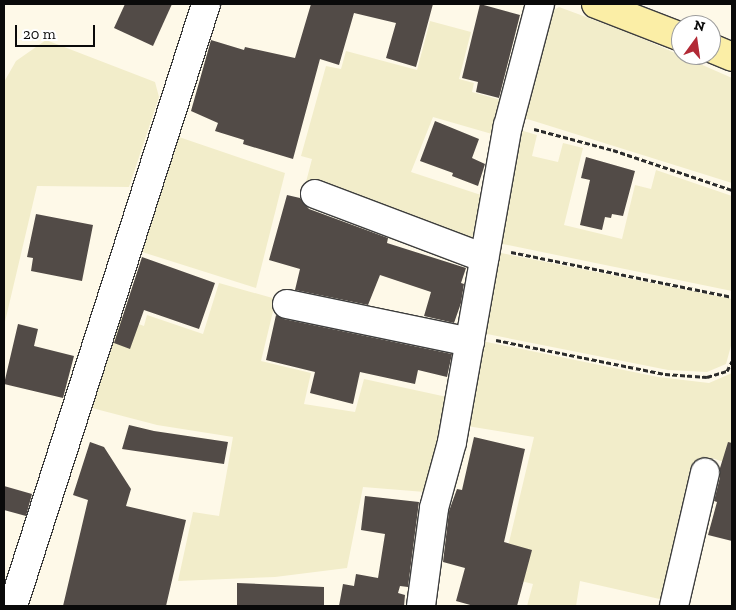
<!DOCTYPE html>
<html>
<head>
<meta charset="utf-8">
<style>
  body { margin:0 }
  #map { position:relative; width:736px; height:610px; overflow:hidden; background:#fef9e8; font-family:"Zilla Slab",serif }
  div>[style] { position:absolute }
  .farmland>* { inset:0; background:#f2edca }
  .building>* { inset:0; background:#524b47 }
  .path>* { height:3px; margin-top:-1.5px; transform-origin:0; background:repeating-linear-gradient(90deg,#2c2c2c 0 5px,transparent 0 7.5px) }
  .roads { filter:drop-shadow(1px 0 #3d3d3d) drop-shadow(-1px 0 #3d3d3d) drop-shadow(0 1px #3d3d3d) drop-shadow(0 -1px #3d3d3d) }
  .street>* { height:28px; margin:-14px; padding:0 14px; transform-origin:14px; border-radius:14px; background:#fff }
  .secondary>* { height:28px; margin:-14px; padding:0 14px; transform-origin:14px; border-radius:14px; background:#fbeea6 }
  span { translate:-50% -50%; white-space:nowrap; text-align:center; line-height:1.15; -webkit-text-stroke:5px #fff; paint-order:stroke }
  .frame { position:absolute; inset:0; border:5px solid #0a0a0a; pointer-events:none }
  .north { position:absolute; left:671px; top:15px; width:50px; height:50px; box-sizing:border-box; background:#fff; border:1px solid #9d9d9d; border-radius:50%; rotate:14deg; font-size:14px; font-weight:700; line-height:20px; text-align:center; color:#0a0a0a }
  .north::after { content:''; display:block; margin:auto; width:18px; height:22px; background:#b22a36; clip-path:polygon(50% 0,100% 100%,50% 72%,0 100%) }
  .scale { position:absolute; left:15px; top:25px; width:80px; height:22px; box-sizing:border-box; border:2px solid #0a0a0a; border-top:0; padding-left:6px; font-size:15px; line-height:18px; white-space:nowrap; color:#0a0a0a; -webkit-text-stroke:4px #fff; paint-order:stroke }
</style>
</head>
<body>
<div id="map">
  <div class="farmland">
    <div style="clip-path:polygon(559px 7px,632px 34px,732px 78px,732px 183px,521px 117px,543px 16px)"></div>
    <div style="clip-path:polygon(430px 21px,471px 32px,459px 79px,474px 83px,472px 92px,501px 100px,492px 134px,433px 117px,411px 172px,481px 195px,471px 245px,306px 182px,312px 159px,301px 156px,326px 66px,341px 69px,346px 51px,417px 70px)"></div>
    <div style="clip-path:polygon(46px 40px,155px 82px,159px 97px,129px 187px,37px 186px,4px 326px,4px 82px,16px 61px)"></div>
    <div style="clip-path:polygon(520px 130px,537px 135px,532px 156px,558px 162px,563px 143px,583px 148px,564px 225px,622px 239px,635px 185px,651px 189px,656px 170px,732px 196px,732px 291px,498px 243px)"></div>
    <div style="clip-path:polygon(176px 136px,285px 173px,256px 288px,139px 251px)"></div>
    <div style="clip-path:polygon(496px 252px,732px 299px,732px 342px,726px 364px,707px 372px,668px 370px,482px 333px)"></div>
    <div style="clip-path:polygon(219px 283px,276px 299px,261px 361px,311px 373px,304px 404px,355px 412px,364px 379px,447px 397px,425px 492px,363px 487px,347px 568px,275px 577px,178px 581px,193px 512px,219px 516px,233px 437px,157px 425px,92px 408px,120px 317px,144px 326px,147px 315px,203px 334px)"></div>
    <div style="clip-path:polygon(482px 341px,658px 377px,709px 383px,732px 373px,732px 465px,712px 458px,697px 465px,664px 600px,580px 581px,576px 606px,527px 606px,533px 584px,501px 576px,534px 437px,467px 426px)"></div>
  </div>
  <div class="building">
    <div style="clip-path:polygon(125px 4px,172px 4px,153px 46px,114px 28px)"></div>
    <div style="clip-path:polygon(311px 4px,433px 4px,416px 67px,386px 58px,396px 23px,354px 13px,339px 65px,320px 59px,293px 159px,243px 144px,244px 140px,215px 131px,218px 123px,191px 111px,211px 40px,244px 50px,245px 47px,295px 58px)"></div>
    <div style="clip-path:polygon(480px 4px,520px 15px,499px 98px,476px 92px,478px 82px,462px 78px)"></div>
    <div style="clip-path:polygon(435px 121px,479px 139px,472px 158px,485px 164px,478px 186px,452px 176px,453px 173px,420px 161px)"></div>
    <div style="clip-path:polygon(586px 157px,635px 171px,623px 216px,612px 214px,611px 218px,605px 217px,602px 230px,580px 225px,590px 180px,581px 178px)"></div>
    <div style="clip-path:polygon(287px 195px,300px 198px,309px 209px,388px 238px,387px 243px,466px 268px,461px 283px,464px 284px,461px 303px,454px 323px,424px 316px,431px 292px,380px 275px,368px 305px,295px 290px,300px 269px,269px 260px)"></div>
    <div style="clip-path:polygon(36px 214px,93px 225px,82px 281px,31px 271px,33px 258px,27px 257px)"></div>
    <div style="clip-path:polygon(142px 257px,215px 283px,199px 329px,144px 310px,130px 349px,114px 343px)"></div>
    <div style="clip-path:polygon(276px 315px,284px 319px,452px 354px,447px 377px,418px 370px,415px 384px,360px 372px,353px 404px,310px 393px,315px 372px,266px 360px)"></div>
    <div style="clip-path:polygon(18px 324px,38px 329px,34px 346px,74px 356px,63px 398px,4px 384px)"></div>
    <div style="clip-path:polygon(129px 425px,154px 431px,228px 442px,224px 464px,122px 449px)"></div>
    <div style="clip-path:polygon(474px 437px,525px 449px,504px 542px,532px 550px,517px 606px,474px 606px,456px 601px,465px 568px,443px 562px,449px 511px,457px 489px,462px 490px)"></div>
    <div style="clip-path:polygon(90px 442px,104px 447px,131px 489px,126px 506px,186px 520px,166px 606px,63px 606px,88px 500px,73px 495px)"></div>
    <div style="clip-path:polygon(728px 442px,732px 443px,732px 541px,708px 535px,717px 502px,714px 501px,720px 477px,720px 468px)"></div>
    <div style="clip-path:polygon(4px 486px,32px 494px,26px 516px,4px 510px)"></div>
    <div style="clip-path:polygon(365px 496px,419px 502px,408px 587px,400px 586px,398px 593px,405px 595px,404px 606px,339px 606px,343px 584px,354px 586px,356px 574px,378px 578px,385px 534px,361px 530px)"></div>
    <div style="clip-path:polygon(237px 583px,324px 587px,324px 606px,237px 606px)"></div>
  </div>
  <div class="path">
    <div style="left:534px;top:129px;width:82px;rotate:14.9deg"></div>
    <div style="left:613px;top:150px;width:126px;rotate:18.6deg"></div>
    <div style="left:511px;top:252px;width:226px;rotate:11.5deg"></div>
    <div style="left:496px;top:340px;width:172px;rotate:11.4deg"></div>
    <div style="left:665px;top:374px;width:42px;rotate:4.1deg"></div>
    <div style="left:707px;top:377px;width:21px;rotate:-17deg"></div>
    <div style="left:727px;top:371px;width:11px;rotate:-63deg"></div>
  </div>
  <div class="roads">
    <div class="street">
      <div style="left:315px;top:194px;width:181px;rotate:20.7deg"></div>
      <div style="left:287px;top:304px;width:187px;rotate:11.7deg"></div>
      <div style="left:13px;top:606px;width:632px;rotate:-72.22deg"></div>
      <div style="left:421px;top:606px;width:99px;rotate:-82.4deg"></div>
      <div style="left:434px;top:508px;width:68px;rotate:-74.7deg"></div>
      <div style="left:452px;top:442px;width:321px;rotate:-80deg"></div>
      <div style="left:508px;top:126px;width:126px;rotate:-75.3deg"></div>
      <div style="left:674px;top:606px;width:137px;rotate:-76.9deg"></div>
    </div>
    <div class="secondary">
      <div style="left:596px;top:4px;width:91px;rotate:21.2deg"></div>
      <div style="left:711px;top:48px;width:23px;rotate:23deg"></div>
    </div>
  </div>
  <div class="frame"></div>
  <div class="north">N</div>
  <div class="scale">20 m</div>
</div>
</body>
</html>
